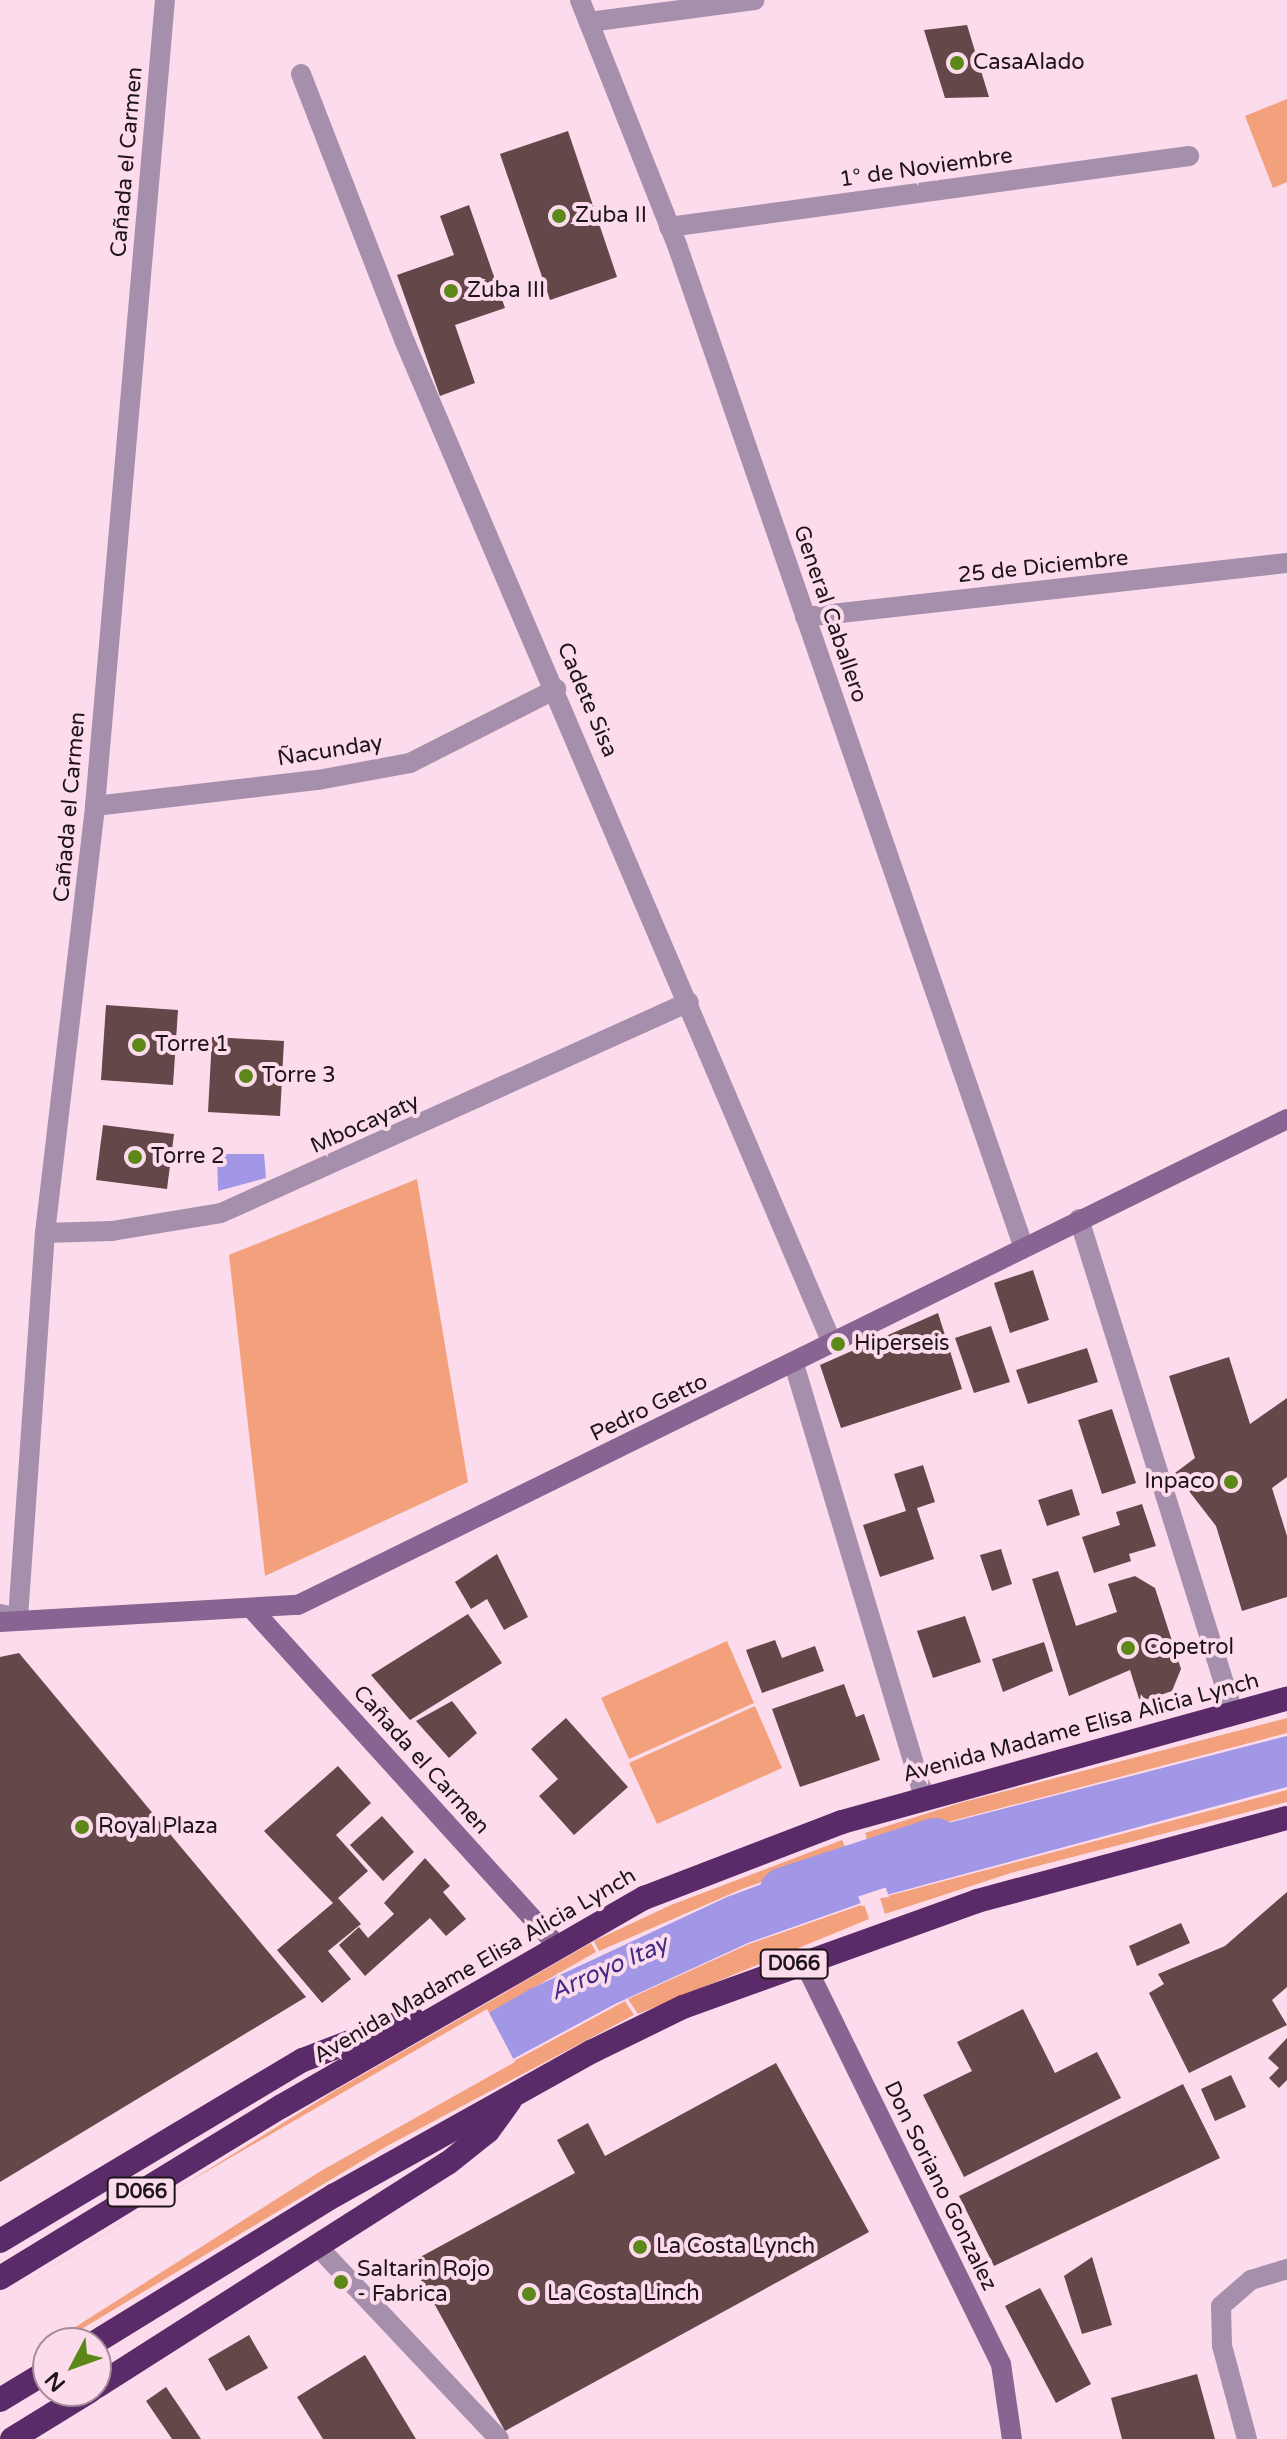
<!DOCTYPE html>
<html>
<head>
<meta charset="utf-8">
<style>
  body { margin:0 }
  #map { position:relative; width:1287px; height:2439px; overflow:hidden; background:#fcdcec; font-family:"Varela Round",sans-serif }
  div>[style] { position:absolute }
  .green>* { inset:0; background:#f3a07c }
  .water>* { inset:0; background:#a297e7 }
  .pier>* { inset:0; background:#fcdcec }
  .river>* { height:52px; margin:-26px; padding:0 26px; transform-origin:26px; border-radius:26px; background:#a297e7 }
  .building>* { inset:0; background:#644748 }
  .street>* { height:20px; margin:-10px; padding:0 10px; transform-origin:10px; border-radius:10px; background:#a68fad }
  .secondary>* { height:20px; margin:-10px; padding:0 10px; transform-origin:10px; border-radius:10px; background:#876491 }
  .highway>* { height:24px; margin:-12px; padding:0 12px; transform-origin:12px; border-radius:12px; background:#5b2a69 }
  .dots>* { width:22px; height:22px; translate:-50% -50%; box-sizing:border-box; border:4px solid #fcdcec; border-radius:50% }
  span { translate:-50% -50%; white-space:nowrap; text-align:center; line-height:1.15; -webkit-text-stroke:8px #fcdcec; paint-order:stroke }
  .shield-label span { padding:2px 6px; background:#fcdcec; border:2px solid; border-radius:6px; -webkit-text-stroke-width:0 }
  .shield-label { font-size:20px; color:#1e1419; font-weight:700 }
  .poi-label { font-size:22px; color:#1e1419 }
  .left { translate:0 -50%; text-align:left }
  .right { translate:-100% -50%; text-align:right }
  .street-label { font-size:22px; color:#1e1419 }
  .water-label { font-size:24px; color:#422985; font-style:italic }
  .north { position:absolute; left:32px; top:2327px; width:80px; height:80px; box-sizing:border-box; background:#fcdcec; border:2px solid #a38c98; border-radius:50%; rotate:229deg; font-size:22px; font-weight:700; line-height:32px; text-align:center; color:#1e1419 }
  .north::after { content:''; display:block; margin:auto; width:28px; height:36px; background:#5c8819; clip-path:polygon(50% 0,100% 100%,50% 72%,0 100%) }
</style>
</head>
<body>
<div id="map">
  <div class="green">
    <div style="clip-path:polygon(1287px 99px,1287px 182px,1273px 188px,1245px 116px)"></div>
    <div style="clip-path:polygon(417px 1179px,468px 1482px,265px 1576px,229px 1255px)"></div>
    <div style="clip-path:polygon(727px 1641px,754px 1703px,629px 1759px,601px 1698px)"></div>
    <div style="clip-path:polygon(755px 1706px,782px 1768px,657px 1824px,629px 1763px)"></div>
    <div style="clip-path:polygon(1287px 1718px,1287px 1733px,868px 1843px,865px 1833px,963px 1802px)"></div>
    <div style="clip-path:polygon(1287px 1790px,1287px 1802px,1014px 1872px,885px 1914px,880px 1898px)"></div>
    <div style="clip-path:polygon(842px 1840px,847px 1852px,742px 1889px,599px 1951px,594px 1941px,671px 1905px)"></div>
    <div style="clip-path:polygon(864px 1904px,869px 1919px,638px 2014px,628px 1999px,749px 1944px)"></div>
    <div style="clip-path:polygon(591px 1943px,596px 1952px,197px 2180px,0 2299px,336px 2090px)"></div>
    <div style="clip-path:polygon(625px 2001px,634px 2015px,387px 2146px,58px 2343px,48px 2343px,379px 2134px)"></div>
  </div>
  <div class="water">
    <div style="clip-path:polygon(217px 1154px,264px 1154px,266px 1178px,218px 1191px)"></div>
    <div style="clip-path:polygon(1287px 1736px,1287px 1787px,879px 1897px,864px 1860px,851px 1865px,864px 1902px,748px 1943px,615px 2004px,380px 2131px,192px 2185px,530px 1989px,727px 1897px,846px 1853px,850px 1864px,863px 1859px,860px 1847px,874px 1842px)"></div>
  </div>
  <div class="pier">
    <div style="clip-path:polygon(869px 1840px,889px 1897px,875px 1899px,862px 1865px,855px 1867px,868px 1902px,862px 1907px,842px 1851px,848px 1850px,852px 1859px,859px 1857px,856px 1845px)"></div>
    <div style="clip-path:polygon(487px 2009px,515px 2062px,319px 2172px,0 2375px,0 2299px,190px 2181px)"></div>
  </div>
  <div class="river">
    <div style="left:785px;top:1893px;width:158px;rotate:-18.1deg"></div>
  </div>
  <div class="building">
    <div style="clip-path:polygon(967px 25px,989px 97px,945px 98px,924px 30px)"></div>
    <div style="clip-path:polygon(568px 131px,617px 277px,550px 300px,500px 154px)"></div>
    <div style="clip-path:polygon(469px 205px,505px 308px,455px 325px,475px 383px,440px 396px,397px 275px,454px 255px,440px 216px)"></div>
    <div style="clip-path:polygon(106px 1005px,178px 1010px,173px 1085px,101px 1080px)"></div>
    <div style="clip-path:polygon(212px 1037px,284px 1041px,280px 1116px,208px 1112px)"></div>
    <div style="clip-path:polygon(103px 1125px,174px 1134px,167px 1189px,96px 1180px)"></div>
    <div style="clip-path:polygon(1033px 1270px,1049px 1320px,1010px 1333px,994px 1283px)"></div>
    <div style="clip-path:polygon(938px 1313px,962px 1389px,841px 1428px,820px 1365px)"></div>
    <div style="clip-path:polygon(991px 1326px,1010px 1382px,974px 1393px,955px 1338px)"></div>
    <div style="clip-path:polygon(1087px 1348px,1098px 1382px,1028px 1404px,1016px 1370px)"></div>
    <div style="clip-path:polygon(1229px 1357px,1250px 1424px,1287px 1398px,1287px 1477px,1272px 1488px,1287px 1536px,1287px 1597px,1242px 1611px,1216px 1526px,1175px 1473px,1195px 1458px,1169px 1376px)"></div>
    <div style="clip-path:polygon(1112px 1409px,1136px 1483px,1102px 1494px,1078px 1420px)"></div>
    <div style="clip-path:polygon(923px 1465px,935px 1502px,917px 1508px,934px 1559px,880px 1577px,863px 1525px,906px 1511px,894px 1474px)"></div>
    <div style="clip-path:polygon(1072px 1489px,1080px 1515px,1047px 1526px,1038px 1500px)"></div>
    <div style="clip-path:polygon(1142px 1504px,1156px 1546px,1129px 1554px,1131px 1561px,1094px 1573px,1082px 1537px,1120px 1525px,1116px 1512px)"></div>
    <div style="clip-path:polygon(1001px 1549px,1012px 1584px,992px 1591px,980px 1555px)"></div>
    <div style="clip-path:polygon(497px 1554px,528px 1617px,504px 1630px,487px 1599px,471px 1609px,455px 1582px)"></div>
    <div style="clip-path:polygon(1058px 1571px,1076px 1626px,1117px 1612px,1108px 1584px,1135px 1576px,1155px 1588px,1181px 1669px,1172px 1691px,1140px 1702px,1130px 1670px,1069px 1696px,1032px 1579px)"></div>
    <div style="clip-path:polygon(468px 1614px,502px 1663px,410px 1720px,371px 1675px)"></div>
    <div style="clip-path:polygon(965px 1616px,981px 1662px,933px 1678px,917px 1631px)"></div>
    <div style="clip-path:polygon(775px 1640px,782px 1658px,815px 1646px,824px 1671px,762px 1693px,746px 1650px)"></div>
    <div style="clip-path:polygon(1044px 1642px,1053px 1671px,1003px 1692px,992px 1659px)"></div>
    <div style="clip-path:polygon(19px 1653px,306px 1997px,0 2182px,0 1657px)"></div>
    <div style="clip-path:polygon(844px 1684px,856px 1717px,864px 1714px,880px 1760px,800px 1787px,772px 1709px)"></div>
    <div style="clip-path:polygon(452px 1701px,477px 1733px,449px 1758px,416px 1721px)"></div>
    <div style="clip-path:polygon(566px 1718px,628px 1787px,574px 1835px,539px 1796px,558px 1779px,531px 1749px)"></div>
    <div style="clip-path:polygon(338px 1766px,371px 1803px,336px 1835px,368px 1871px,338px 1898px,361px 1924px,328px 1951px,351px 1979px,322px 2003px,277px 1950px,333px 1903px,264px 1831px)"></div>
    <div style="clip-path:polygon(382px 1816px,414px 1852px,383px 1881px,350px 1845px)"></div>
    <div style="clip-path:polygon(425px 1858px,450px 1886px,443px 1892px,466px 1919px,446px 1936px,430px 1918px,365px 1976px,339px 1945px,359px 1927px,368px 1938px,394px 1914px,384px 1903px)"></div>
    <div style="clip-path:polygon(1287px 1892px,1287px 1987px,1272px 2000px,1287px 2025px,1189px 2073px,1149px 1993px,1164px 1984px,1158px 1974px,1225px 1946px)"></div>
    <div style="clip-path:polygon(1181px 1923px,1190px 1943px,1137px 1966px,1129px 1946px)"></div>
    <div style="clip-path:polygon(1023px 2009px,1055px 2073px,1097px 2052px,1121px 2098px,964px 2177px,923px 2095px,972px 2071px,957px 2042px)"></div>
    <div style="clip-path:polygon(1287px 2038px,1287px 2080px,1279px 2088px,1269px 2078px,1279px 2068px,1268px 2058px)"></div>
    <div style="clip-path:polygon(776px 2063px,869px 2232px,505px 2431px,411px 2262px,575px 2173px,557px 2140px,588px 2123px,605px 2156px)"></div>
    <div style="clip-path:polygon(1231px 2075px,1246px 2107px,1215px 2121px,1201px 2089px)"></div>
    <div style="clip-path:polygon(1183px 2084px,1220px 2158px,994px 2266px,959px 2196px)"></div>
    <div style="clip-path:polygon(1092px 2257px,1112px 2325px,1082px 2334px,1064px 2276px)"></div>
    <div style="clip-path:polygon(1040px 2288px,1091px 2384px,1056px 2403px,1005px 2306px)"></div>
    <div style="clip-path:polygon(249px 2335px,268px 2368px,226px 2391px,208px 2359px)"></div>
    <div style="clip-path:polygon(365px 2355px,416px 2439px,323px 2439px,297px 2397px)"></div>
    <div style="clip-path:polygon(1197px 2374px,1215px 2439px,1122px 2439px,1111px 2398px)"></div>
    <div style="clip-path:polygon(166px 2387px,201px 2439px,172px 2439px,146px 2401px)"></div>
  </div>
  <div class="street">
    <div style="left:580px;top:0;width:264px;rotate:68.4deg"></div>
    <div style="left:677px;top:245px;width:1061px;rotate:70.92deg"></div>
    <div style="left:589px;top:22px;width:167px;rotate:-7.5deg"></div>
    <div style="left:301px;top:74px;width:287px;rotate:68.8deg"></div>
    <div style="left:405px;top:342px;width:1088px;rotate:66.9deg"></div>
    <div style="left:669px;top:227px;width:525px;rotate:-7.77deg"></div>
    <div style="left:805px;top:617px;width:485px;rotate:-6.4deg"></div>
    <div style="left:95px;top:806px;width:225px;rotate:-6.7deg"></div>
    <div style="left:318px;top:780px;width:94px;rotate:-10.5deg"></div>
    <div style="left:410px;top:763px;width:164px;rotate:-26.9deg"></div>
    <div style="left:1079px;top:1219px;width:516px;rotate:72.65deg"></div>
    <div style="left:45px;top:1233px;width:67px;rotate:-1.7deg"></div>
    <div style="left:112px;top:1231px;width:110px;rotate:-9.4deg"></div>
    <div style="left:221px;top:1213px;width:513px;rotate:-24.27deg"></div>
    <div style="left:794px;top:1364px;width:453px;rotate:73.3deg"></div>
    <div style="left:0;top:1614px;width:18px;rotate:13deg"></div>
    <div style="left:18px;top:1618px;width:386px;rotate:-86deg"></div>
    <div style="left:45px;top:1233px;width:430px;rotate:-83.3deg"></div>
    <div style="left:95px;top:806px;width:809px;rotate:-85.04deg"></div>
    <div style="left:320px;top:2249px;width:261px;rotate:46.7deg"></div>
    <div style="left:1247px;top:2439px;width:96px;rotate:-105deg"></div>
    <div style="left:1222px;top:2346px;width:40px;rotate:-91.4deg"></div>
    <div style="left:1221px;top:2306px;width:40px;rotate:-41deg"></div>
    <div style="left:1251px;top:2280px;width:38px;rotate:-17deg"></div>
  </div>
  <div class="secondary">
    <div style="left:251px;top:1608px;width:454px;rotate:47.8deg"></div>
    <div style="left:0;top:1622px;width:298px;rotate:-3.3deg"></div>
    <div style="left:298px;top:1605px;width:1102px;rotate:-26.17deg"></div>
    <div style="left:803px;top:1960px;width:450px;rotate:63.9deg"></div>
    <div style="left:1001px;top:2364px;width:76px;rotate:81.7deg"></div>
  </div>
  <div class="highway">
    <div style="left:0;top:2241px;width:353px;rotate:-30.9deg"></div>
    <div style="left:303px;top:2060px;width:117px;rotate:-21.1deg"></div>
    <div style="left:0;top:2278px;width:330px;rotate:-31.4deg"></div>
    <div style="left:282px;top:2106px;width:418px;rotate:-29.9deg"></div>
    <div style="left:644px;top:1898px;width:212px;rotate:-21deg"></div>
    <div style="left:842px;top:1822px;width:462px;rotate:-15.5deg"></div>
    <div style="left:94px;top:2343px;width:283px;rotate:-31.6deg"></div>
    <div style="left:335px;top:2195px;width:295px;rotate:-29.2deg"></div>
    <div style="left:593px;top:2051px;width:100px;rotate:-26.1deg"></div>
    <div style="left:683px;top:2007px;width:313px;rotate:-19.8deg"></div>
    <div style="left:977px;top:1901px;width:321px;rotate:-15deg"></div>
    <div style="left:96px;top:2387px;width:417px;rotate:-32.5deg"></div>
    <div style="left:448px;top:2163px;width:51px;rotate:-38.7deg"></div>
    <div style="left:488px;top:2131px;width:37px;rotate:-54deg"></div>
    <div style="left:0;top:2400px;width:56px;rotate:-31.1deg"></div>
    <div style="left:12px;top:2439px;width:92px;rotate:-31.6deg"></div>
  </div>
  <div class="dots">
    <div style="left:957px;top:63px;background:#5c8819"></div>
    <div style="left:559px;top:216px;background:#5c8819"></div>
    <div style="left:451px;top:291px;background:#5c8819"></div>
    <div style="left:139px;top:1045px;background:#5c8819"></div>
    <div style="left:246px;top:1076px;background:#5c8819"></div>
    <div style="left:135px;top:1157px;background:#5c8819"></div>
    <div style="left:838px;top:1344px;background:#5c8819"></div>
    <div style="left:1231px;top:1482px;background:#5c8819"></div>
    <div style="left:1128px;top:1648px;background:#5c8819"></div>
    <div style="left:82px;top:1827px;background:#5c8819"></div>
    <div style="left:640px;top:2247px;background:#5c8819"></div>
    <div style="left:341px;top:2282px;background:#5c8819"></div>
    <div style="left:529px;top:2294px;background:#5c8819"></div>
  </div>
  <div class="shield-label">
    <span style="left:794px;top:1964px">D066</span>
    <span style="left:141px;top:2192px">D066</span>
  </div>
  <div class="poi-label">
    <span class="left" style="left:973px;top:63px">CasaAlado</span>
    <span class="left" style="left:575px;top:216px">Zuba II</span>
    <span class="left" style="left:467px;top:291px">Zuba III</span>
    <span class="left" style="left:155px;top:1045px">Torre 1</span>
    <span class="left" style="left:262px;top:1076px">Torre 3</span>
    <span class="left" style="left:151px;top:1157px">Torre 2</span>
    <span class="left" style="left:854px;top:1344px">Hiperseis</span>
    <span class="right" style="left:1215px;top:1482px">Inpaco</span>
    <span class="left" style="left:1144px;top:1648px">Copetrol</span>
    <span class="left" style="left:98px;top:1827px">Royal Plaza</span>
    <span class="left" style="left:656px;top:2247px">La Costa Lynch</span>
    <span class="left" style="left:357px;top:2282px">Saltarin Rojo<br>- Fabrica</span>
    <span class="left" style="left:547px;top:2294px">La Costa Linch</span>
  </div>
  <div class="street-label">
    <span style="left:127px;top:162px;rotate:-85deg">Cañada el Carmen</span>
    <span style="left:926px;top:168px;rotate:-8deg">1° de Noviembre</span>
    <span style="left:1043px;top:567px;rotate:-6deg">25 de Diciembre</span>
    <span style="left:830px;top:614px;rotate:71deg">General Caballero</span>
    <span style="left:587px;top:700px;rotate:67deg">Cadete Sisa</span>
    <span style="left:330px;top:751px;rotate:-9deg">Ñacunday</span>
    <span style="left:70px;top:807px;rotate:-85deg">Cañada el Carmen</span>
    <span style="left:365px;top:1124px;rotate:-24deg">Mbocayaty</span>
    <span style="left:649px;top:1408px;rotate:-26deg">Pedro Getto</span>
    <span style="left:1081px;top:1728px;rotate:-15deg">Avenida Madame Elisa Alicia Lynch</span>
    <span style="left:421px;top:1760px;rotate:48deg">Cañada el Carmen</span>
    <span style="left:475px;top:1966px;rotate:-30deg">Avenida Madame Elisa Alicia Lynch</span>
    <span style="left:940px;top:2186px;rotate:64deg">Don Soriano Gonzalez</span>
  </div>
  <div class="water-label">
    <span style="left:609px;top:1968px;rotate:-24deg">Arroyo Itay</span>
  </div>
  <div class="north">N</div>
</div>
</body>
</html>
